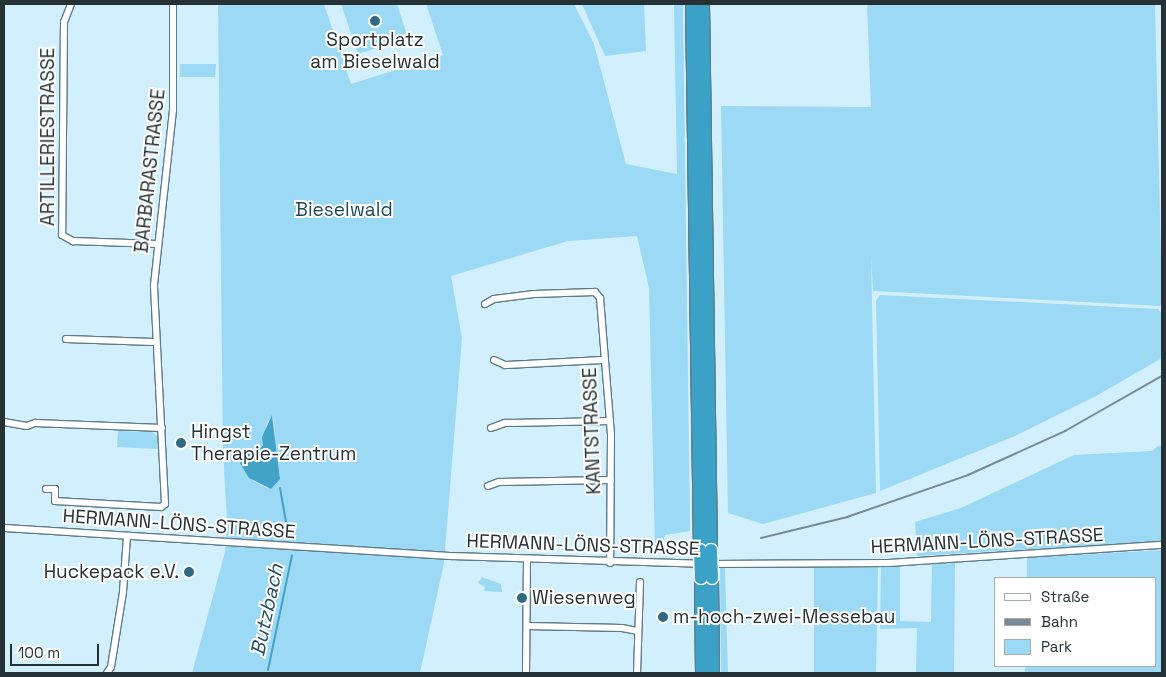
<!DOCTYPE html>
<html>
<head>
<meta charset="utf-8">
<style>
  body { margin:0 }
  #map { position:relative; width:1166px; height:677px; overflow:hidden; background:#d2effd; font-family:"Space Grotesk",sans-serif }
  div>[style] { position:absolute }
  .green>* { inset:0; background:#9cd9f4 }
  .water>* { inset:0; background:#43a2c7 }
  .stream>* { height:2px; margin:-1px; padding:0 1px; transform-origin:1px; border-radius:1px; background:#43a2c7 }
  .roads { filter:drop-shadow(1px 0 #607b87) drop-shadow(-1px 0 #607b87) drop-shadow(0 1px #607b87) drop-shadow(0 -1px #607b87) }
  .minor>* { height:6px; margin:-3px; padding:0 3px; transform-origin:3px; border-radius:3px; background:#fff }
  .motorway>* { height:12px; margin:-6px; padding:0 6px; transform-origin:6px; border-radius:6px; background:#3ba1c6 }
  .rail>* { height:2px; margin:-1px; padding:0 1px; transform-origin:1px; border-radius:1px; background:#778a93 }
  .bridges { filter:drop-shadow(1px 0 #fff) drop-shadow(-1px 0 #fff) drop-shadow(0 1px #fff) drop-shadow(0 -1px #fff) }
  .motorway-bridge>* { height:12px; margin:-6px; padding:0 6px; transform-origin:6px; border-radius:6px; background:#3ba1c6 }
  .dots>* { width:14px; height:14px; translate:-50% -50%; box-sizing:border-box; border:2px solid #fff; border-radius:50% }
  span { translate:-50% -50%; white-space:nowrap; text-align:center; line-height:1.15; -webkit-text-stroke:4px #fff; paint-order:stroke }
  .poi-label { font-size:19px; color:#263136 }
  .left { translate:0 -50%; text-align:left }
  .right { translate:-100% -50%; text-align:right }
  .street-label { font-size:19px; color:#263136 }
  .park-label { font-size:19px; color:#1e4858 }
  .water-label { font-size:20px; color:#254d5e; font-style:italic }
  .frame { position:absolute; inset:0; border:5px solid #263136; pointer-events:none }
  .legend { position:absolute; left:994px; top:577px; width:162px; height:90px; box-sizing:border-box; background:#fff; border:1px solid #a8adaf; margin:0; padding:6px 9px; list-style:none; font-size:15px; color:#263136 }
  .legend li { display:flex; align-items:center; gap:10px; height:25px }
  .legend b { width:25px; border:1px solid #a8adaf }
  .scale { position:absolute; left:10px; top:644px; width:89px; height:22px; box-sizing:border-box; border:2px solid #263136; border-top:0; padding-left:6px; font-size:15px; line-height:18px; white-space:nowrap; color:#263136; -webkit-text-stroke:4px #fff; paint-order:stroke }
</style>
</head>
<body>
<div id="map">
  <div class="green">
    <div style="clip-path:polygon(evenodd,218px 4px,324px 4px,351px 84px,443px 55px,426px 4px,574px 4px,594px 44px,626px 164px,677px 174px,674px 4px,683px 4px,690px 531px,665px 535px,662px 548px,655px 548px,649px 288px,637px 236px,568px 241px,451px 276px,462px 338px,444px 563px,420px 673px,192px 673px,225px 552px,227px 523px,223px 448px,218px 4px,273px 416px,280px 479px,267px 488px,253px 481px,240px 463px,244px 455px,263px 446px,267px 422px,273px 416px)"></div>
    <div style="clip-path:polygon(341px 4px,397px 4px,408px 38px,358px 54px)"></div>
    <div style="clip-path:polygon(582px 4px,644px 4px,646px 51px,605px 56px)"></div>
    <div style="clip-path:polygon(867px 4px,1155px 4px,1162px 302px,1160px 306px,873px 291px,871px 254px,876px 493px,763px 524px,728px 513px,721px 106px,871px 107px)"></div>
    <div style="clip-path:polygon(180px 64px,216px 64px,215px 77px,180px 77px)"></div>
    <div style="clip-path:polygon(880px 295px,1158px 309px,1162px 314px,1162px 358px,1096px 396px,1015px 436px,880px 491px,876px 301px)"></div>
    <div style="clip-path:polygon(118px 431px,152px 432px,158px 437px,158px 449px,117px 447px)"></div>
    <div style="clip-path:polygon(1158px 446px,1162px 446px,1162px 541px,917px 556px,915px 522px,961px 508px,1074px 455px,1152px 451px)"></div>
    <div style="clip-path:polygon(1162px 550px,1162px 673px,1025px 673px,1025px 666px,1155px 666px,1155px 578px,1027px 578px,1027px 558px)"></div>
    <div style="clip-path:polygon(955px 563px,954px 673px,916px 673px,917px 628px,880px 629px,881px 567px,900px 566px,900px 621px,931px 622px,932px 564px)"></div>
    <div style="clip-path:polygon(878px 567px,876px 673px,814px 673px,814px 568px)"></div>
    <div style="clip-path:polygon(720px 568px,725px 568px,728px 673px,721px 673px)"></div>
    <div style="clip-path:polygon(482px 577px,501px 584px,502px 592px,484px 591px,485px 587px,478px 583px)"></div>
  </div>
  <div class="water">
    <div style="clip-path:polygon(272px 415px,280px 479px,271px 489px,249px 478px,240px 463px,244px 455px,263px 446px,262px 437px)"></div>
  </div>
  <div class="stream">
    <div style="left:280px;top:488px;width:52px;rotate:80deg"></div>
    <div style="left:268px;top:670px;width:117px;rotate:-78.2deg"></div>
  </div>
  <div class="roads">
    <div class="minor">
      <div style="left:71px;top:4px;width:19px;rotate:111deg"></div>
      <div style="left:64px;top:22px;width:213px;rotate:90.5deg"></div>
      <div style="left:62px;top:235px;width:13px;rotate:29deg"></div>
      <div style="left:73px;top:241px;width:84px;rotate:2deg"></div>
      <div style="left:485px;top:304px;width:10px;rotate:-29deg"></div>
      <div style="left:494px;top:299px;width:40px;rotate:-7.1deg"></div>
      <div style="left:534px;top:294px;width:61px;rotate:-1.9deg"></div>
      <div style="left:595px;top:292px;width:8px;rotate:50deg"></div>
      <div style="left:600px;top:298px;width:137px;rotate:85.4deg"></div>
      <div style="left:611px;top:435px;width:128px;rotate:90.4deg"></div>
      <div style="left:66px;top:339px;width:88px;rotate:2deg"></div>
      <div style="left:494px;top:360px;width:12px;rotate:24deg"></div>
      <div style="left:505px;top:365px;width:99px;rotate:-2.9deg"></div>
      <div style="left:4px;top:422px;width:23px;rotate:10deg"></div>
      <div style="left:27px;top:426px;width:9px;rotate:-21deg"></div>
      <div style="left:35px;top:423px;width:127px;rotate:2.3deg"></div>
      <div style="left:491px;top:428px;width:15px;rotate:-20deg"></div>
      <div style="left:505px;top:423px;width:105px;rotate:-1.1deg"></div>
      <div style="left:488px;top:486px;width:12px;rotate:-20deg"></div>
      <div style="left:499px;top:482px;width:112px;rotate:-1deg"></div>
      <div style="left:46px;top:489px;width:9px"></div>
      <div style="left:55px;top:489px;width:12px;rotate:90deg"></div>
      <div style="left:55px;top:501px;width:106px;rotate:3.2deg"></div>
      <div style="left:161px;top:507px;width:5px;rotate:-37deg"></div>
      <div style="left:165px;top:504px;width:219px;rotate:-92.9deg"></div>
      <div style="left:154px;top:285px;width:176px;rotate:-83.8deg"></div>
      <div style="left:173px;top:110px;width:106px;rotate:-90deg"></div>
      <div style="left:4px;top:528px;width:448px;rotate:3.6deg"></div>
      <div style="left:451px;top:556px;width:250px;rotate:1.8deg"></div>
      <div style="left:711px;top:564px;width:178px;rotate:-0.3deg"></div>
      <div style="left:889px;top:563px;width:274px;rotate:-3.8deg"></div>
      <div style="left:527px;top:626px;width:95px;rotate:1.2deg"></div>
      <div style="left:622px;top:628px;width:15px;rotate:11deg"></div>
      <div style="left:107px;top:673px;width:7px;rotate:-56deg"></div>
      <div style="left:111px;top:667px;width:76px;rotate:-80.9deg"></div>
      <div style="left:123px;top:592px;width:56px;rotate:-85.9deg"></div>
      <div style="left:526px;top:673px;width:114px;rotate:-89.5deg"></div>
      <div style="left:637px;top:673px;width:91px;rotate:-88.1deg"></div>
    </div>
    <div class="motorway">
      <div style="left:692px;top:4px;width:546px;rotate:89.16deg"></div>
      <div style="left:703px;top:4px;width:546px;rotate:89.16deg"></div>
      <div style="left:701px;top:578px;width:95px;rotate:89.4deg"></div>
      <div style="left:712px;top:578px;width:95px;rotate:89.4deg"></div>
    </div>
  </div>
  <div class="rail">
    <div style="left:761px;top:538px;width:89px;rotate:-13.7deg"></div>
    <div style="left:847px;top:517px;width:128px;rotate:-19.1deg"></div>
    <div style="left:968px;top:475px;width:107px;rotate:-24.4deg"></div>
    <div style="left:1065px;top:431px;width:112px;rotate:-29.6deg"></div>
  </div>
  <div class="bridges">
    <div class="motorway-bridge">
      <div style="left:700px;top:550px;width:28px;rotate:88deg"></div>
      <div style="left:711px;top:550px;width:28px;rotate:88deg"></div>
    </div>
  </div>
  <div class="dots">
    <div style="left:375px;top:21px;background:#2e6a82"></div>
    <div style="left:181px;top:443px;background:#2e6a82"></div>
    <div style="left:189px;top:572px;background:#2e6a82"></div>
    <div style="left:522px;top:598px;background:#2e6a82"></div>
    <div style="left:663px;top:617px;background:#2e6a82"></div>
  </div>
  <div class="poi-label">
    <span style="left:375px;top:51px">Sportplatz<br>am Bieselwald</span>
    <span class="left" style="left:191px;top:443px">Hingst<br>Therapie-Zentrum</span>
    <span class="right" style="left:179px;top:572px">Huckepack e.V.</span>
    <span class="left" style="left:532px;top:598px">Wiesenweg</span>
    <span class="left" style="left:673px;top:617px">m-hoch-zwei-Messebau</span>
  </div>
  <div class="street-label">
    <span style="left:48px;top:137px;rotate:-90deg">ARTILLERIESTRASSE</span>
    <span style="left:150px;top:171px;rotate:-84deg">BARBARASTRASSE</span>
    <span style="left:592px;top:431px;rotate:-92deg">KANTSTRASSE</span>
    <span style="left:179px;top:524px;rotate:4deg">HERMANN-LÖNS-STRASSE</span>
    <span style="left:987px;top:541px;rotate:-3deg">HERMANN-LÖNS-STRASSE</span>
    <span style="left:583px;top:545px;rotate:2deg">HERMANN-LÖNS-STRASSE</span>
  </div>
  <div class="park-label">
    <span style="left:344px;top:210px">Bieselwald</span>
  </div>
  <div class="water-label">
    <span style="left:267px;top:610px;rotate:-78deg">Butzbach</span>
  </div>
  <div class="frame"></div>
  <ul class="legend">
  <li><b style="height:6px;background:#fff"></b>Straße</li>
  <li><b style="height:6px;background:#778a93"></b>Bahn</li>
  <li><b style="height:14px;background:#9cd9f4"></b>Park</li>
  </ul>
  <div class="scale">100 m</div>
</div>
</body>
</html>
